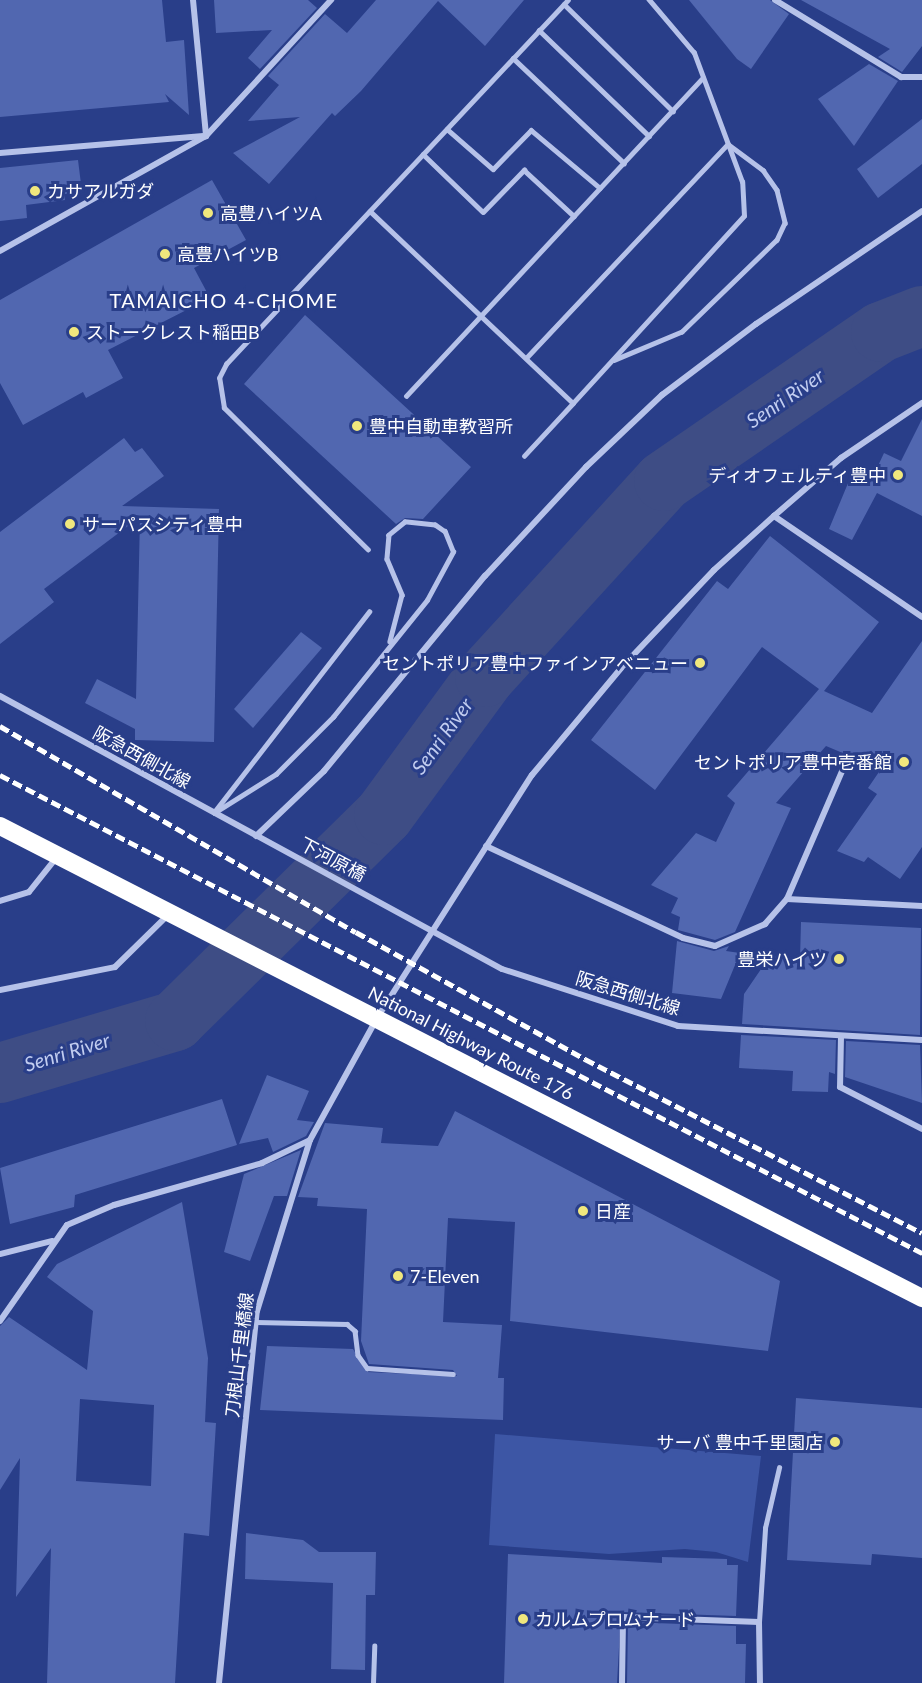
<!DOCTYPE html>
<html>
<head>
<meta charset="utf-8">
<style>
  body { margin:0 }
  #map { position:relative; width:922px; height:1683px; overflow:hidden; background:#293e89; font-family:Lato,"Noto Sans JP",sans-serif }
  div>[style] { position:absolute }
  .green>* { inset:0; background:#3d56a5 }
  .river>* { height:60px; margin:-30px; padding:0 30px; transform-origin:30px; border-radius:30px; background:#3e4d85 }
  .building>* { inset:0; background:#5167b0 }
  .lane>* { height:4.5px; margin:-2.25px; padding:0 2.25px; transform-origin:2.25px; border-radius:2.25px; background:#b6c2e9 }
  .street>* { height:6px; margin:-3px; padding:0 3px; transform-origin:3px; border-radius:3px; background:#b6c2e9 }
  .highway>* { height:18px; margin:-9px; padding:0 9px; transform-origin:9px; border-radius:9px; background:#fff }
  .rail>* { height:4.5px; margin-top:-2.25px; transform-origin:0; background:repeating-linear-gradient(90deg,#fff 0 10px,transparent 0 14.5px) }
  .dots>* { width:16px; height:16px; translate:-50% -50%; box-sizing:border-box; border:3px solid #293e89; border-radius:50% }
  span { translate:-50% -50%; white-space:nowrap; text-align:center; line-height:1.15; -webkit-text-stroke:6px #293e89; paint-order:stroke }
  .poi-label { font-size:18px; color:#fff }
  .left { translate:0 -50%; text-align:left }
  .right { translate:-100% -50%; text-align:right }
  .street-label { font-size:18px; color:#fff }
  .neighbourhood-label { font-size:20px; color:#fff; letter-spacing:1.5px }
  .water-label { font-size:20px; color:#c2cdf0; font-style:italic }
</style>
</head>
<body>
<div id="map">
  <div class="green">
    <div style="clip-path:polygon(495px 1434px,761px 1456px,748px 1562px,716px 1552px,685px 1549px,609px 1554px,489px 1545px)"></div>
  </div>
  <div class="river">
    <div style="left:0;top:1073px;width:183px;rotate:-16.5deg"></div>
    <div style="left:175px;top:1021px;width:293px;rotate:-44.6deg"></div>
    <div style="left:384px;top:815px;width:171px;rotate:-53.8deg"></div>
    <div style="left:485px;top:677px;width:265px;rotate:-47.6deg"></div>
    <div style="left:664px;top:481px;width:263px;rotate:-34.5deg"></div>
    <div style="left:881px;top:332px;width:44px;rotate:-21.3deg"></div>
  </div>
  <div class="building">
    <div style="clip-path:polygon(0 0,162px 0,166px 42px,184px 40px,189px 115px,165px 94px,169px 102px,0 117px)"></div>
    <div style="clip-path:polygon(214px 0,308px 0,317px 8px,260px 69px,248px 58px,272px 30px,216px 33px)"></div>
    <div style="clip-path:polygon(376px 0,524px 0,485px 46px,438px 1px,361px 91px,335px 116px,332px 113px,269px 184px,233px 153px,300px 117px,248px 121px,279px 85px,268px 76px,325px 14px,347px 33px)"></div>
    <div style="clip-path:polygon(689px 0,770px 0,789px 14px,751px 69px,737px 59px)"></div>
    <div style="clip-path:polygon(801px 0,922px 0,922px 46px,902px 72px,878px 57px,890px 49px)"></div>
    <div style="clip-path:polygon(869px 64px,898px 81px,854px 146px,818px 99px)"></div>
    <div style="clip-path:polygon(922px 119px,922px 164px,878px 198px,857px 169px)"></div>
    <div style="clip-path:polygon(78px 160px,82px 192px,64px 194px,65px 200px,26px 205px,27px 218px,0 221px,0 168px)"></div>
    <div style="clip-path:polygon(212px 180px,246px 240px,194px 268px,210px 298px,108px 350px,123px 378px,86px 398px,83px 392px,23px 425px,0 383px,0 300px)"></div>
    <div style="clip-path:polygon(305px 315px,471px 467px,423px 519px,405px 518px,396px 524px,244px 384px)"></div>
    <div style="clip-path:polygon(922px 419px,922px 516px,877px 493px,852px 540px,829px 529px,851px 476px,869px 485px,884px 453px,901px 461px)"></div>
    <div style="clip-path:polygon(124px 438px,135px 452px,142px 448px,164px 476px,122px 506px,219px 509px,214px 742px,135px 740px,135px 729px,85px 703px,97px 679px,136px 699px,140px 517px,44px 589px,54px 602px,0 644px,0 532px)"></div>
    <div style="clip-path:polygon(770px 536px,879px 622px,824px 691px,872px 713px,922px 641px,922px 847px,900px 879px,868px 857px,864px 862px,837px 851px,877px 794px,868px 788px,881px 769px,826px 746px,776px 803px,791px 808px,735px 932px,715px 940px,678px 930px,680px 917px,671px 913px,678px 898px,651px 885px,696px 833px,716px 842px,735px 803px,727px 796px,819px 689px,762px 647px,655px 790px,591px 740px,717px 581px,728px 589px)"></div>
    <div style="clip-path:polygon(301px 632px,322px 648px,253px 728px,234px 709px)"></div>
    <div style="clip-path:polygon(801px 922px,921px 928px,920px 1035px,742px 1024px,744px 994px,770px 956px,800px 959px)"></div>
    <div style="clip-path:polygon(677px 941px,714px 951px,729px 946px,726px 951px,740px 953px,721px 999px,672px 993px)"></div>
    <div style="clip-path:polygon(741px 1035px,836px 1040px,835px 1074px,829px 1072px,828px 1092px,792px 1091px,793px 1071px,739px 1068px)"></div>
    <div style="clip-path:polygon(846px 1041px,920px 1045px,922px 1103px,845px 1077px)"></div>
    <div style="clip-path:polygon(267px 1075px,309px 1091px,297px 1120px,314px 1122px,306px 1136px,273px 1152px,268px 1138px,239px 1144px)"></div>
    <div style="clip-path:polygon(222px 1099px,237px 1145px,75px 1195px,74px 1207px,10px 1224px,0 1168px)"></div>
    <div style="clip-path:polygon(455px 1111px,780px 1281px,768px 1351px,510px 1321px,515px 1222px,448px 1218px,443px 1322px,502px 1325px,498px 1378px,504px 1378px,503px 1420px,260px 1410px,267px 1346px,353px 1349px,367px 1372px,457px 1376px,453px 1370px,369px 1364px,361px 1341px,367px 1209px,317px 1206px,318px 1198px,298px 1197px,325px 1123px,383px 1128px,381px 1143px,438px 1146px)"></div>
    <div style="clip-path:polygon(301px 1150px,287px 1196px,274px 1196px,250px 1261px,224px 1252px,244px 1174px)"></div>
    <div style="clip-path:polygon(evenodd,182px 1202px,208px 1358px,205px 1422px,216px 1423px,209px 1536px,184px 1533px,175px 1683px,47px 1683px,51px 1548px,16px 1597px,20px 1458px,0 1490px,0 1326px,9px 1317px,87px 1370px,93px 1311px,47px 1277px,57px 1264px,182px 1202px,80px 1399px,154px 1405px,151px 1486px,76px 1481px,80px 1399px)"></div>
    <div style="clip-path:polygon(796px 1398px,922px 1408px,922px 1558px,872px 1554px,871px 1565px,787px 1560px)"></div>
    <div style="clip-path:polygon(246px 1533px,303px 1540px,319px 1552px,376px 1552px,375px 1595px,366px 1595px,365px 1670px,331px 1669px,333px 1583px,245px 1579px)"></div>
    <div style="clip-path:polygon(508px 1554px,662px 1563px,662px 1557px,727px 1559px,727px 1565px,738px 1565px,736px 1616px,621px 1612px,617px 1683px,504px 1683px)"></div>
    <div style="clip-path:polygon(628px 1622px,736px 1626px,736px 1644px,746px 1644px,745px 1683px,627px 1683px)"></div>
  </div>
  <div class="lane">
    <div style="left:564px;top:4px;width:153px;rotate:44.5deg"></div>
    <div style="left:539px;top:30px;width:153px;rotate:43.9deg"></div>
    <div style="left:513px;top:58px;width:153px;rotate:43.4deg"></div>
    <div style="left:447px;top:129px;width:61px;rotate:41deg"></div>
    <div style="left:493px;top:169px;width:54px;rotate:-45.7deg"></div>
    <div style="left:531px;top:130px;width:90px;rotate:40deg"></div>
    <div style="left:423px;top:154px;width:83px;rotate:44deg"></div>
    <div style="left:483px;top:212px;width:59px;rotate:-45.7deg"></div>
    <div style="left:524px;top:170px;width:68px;rotate:42.6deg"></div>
    <div style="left:370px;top:211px;width:279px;rotate:43.4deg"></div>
    <div style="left:573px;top:403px;width:253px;rotate:-47.6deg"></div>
    <div style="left:744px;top:216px;width:34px;rotate:-93deg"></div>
    <div style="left:742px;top:182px;width:138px;rotate:-110.4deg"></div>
    <div style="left:694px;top:53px;width:70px;rotate:-130.3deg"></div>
    <div style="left:526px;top:358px;width:294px;rotate:-46.7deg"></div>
    <div style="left:728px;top:144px;width:44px;rotate:36.6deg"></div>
    <div style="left:763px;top:170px;width:24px;rotate:55deg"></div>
    <div style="left:777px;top:190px;width:34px;rotate:76deg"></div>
    <div style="left:785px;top:223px;width:19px;rotate:115deg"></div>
    <div style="left:777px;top:240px;width:132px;rotate:135.9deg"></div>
    <div style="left:682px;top:332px;width:73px;rotate:157.3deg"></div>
    <div style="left:406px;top:396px;width:435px;rotate:-47deg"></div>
    <div style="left:524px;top:456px;width:72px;rotate:-47.2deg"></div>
    <div style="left:368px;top:550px;width:202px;rotate:-135.4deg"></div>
    <div style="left:224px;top:408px;width:30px;rotate:-99deg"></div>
    <div style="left:219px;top:378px;width:16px;rotate:-63deg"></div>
    <div style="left:226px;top:364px;width:499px;rotate:-46.8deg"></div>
    <div style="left:215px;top:811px;width:252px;rotate:-52.3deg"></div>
    <div style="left:214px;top:813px;width:73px;rotate:-32.2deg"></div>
    <div style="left:276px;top:774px;width:81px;rotate:-45deg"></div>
    <div style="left:333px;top:717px;width:150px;rotate:-51.2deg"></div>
    <div style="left:427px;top:600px;width:55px;rotate:-61.6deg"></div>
    <div style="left:453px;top:552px;width:22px;rotate:-112deg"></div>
    <div style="left:445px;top:532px;width:12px;rotate:-145deg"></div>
    <div style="left:435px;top:525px;width:30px;rotate:-174deg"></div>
    <div style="left:405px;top:522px;width:21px;rotate:141deg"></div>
    <div style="left:389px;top:535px;width:24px;rotate:95deg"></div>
    <div style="left:387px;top:559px;width:39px;rotate:67deg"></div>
    <div style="left:402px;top:595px;width:48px;rotate:104.6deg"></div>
    <div style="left:256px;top:1322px;width:91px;rotate:1.3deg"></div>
    <div style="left:347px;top:1324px;width:11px;rotate:41deg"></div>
    <div style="left:355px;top:1331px;width:24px;rotate:83deg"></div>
    <div style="left:358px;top:1355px;width:16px;rotate:55deg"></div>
    <div style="left:367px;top:1368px;width:86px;rotate:4deg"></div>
    <div style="left:759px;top:1622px;width:94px;rotate:-86.3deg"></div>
    <div style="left:765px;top:1528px;width:62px;rotate:-76.9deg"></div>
    <div style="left:373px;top:1683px;width:37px;rotate:-88deg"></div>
  </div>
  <div class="street">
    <div style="left:193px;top:0;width:137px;rotate:84.5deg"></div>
    <div style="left:775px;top:0;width:148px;rotate:31.4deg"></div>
    <div style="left:901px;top:77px;width:21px"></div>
    <div style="left:0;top:153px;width:204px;rotate:-4.8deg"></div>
    <div style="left:0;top:251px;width:236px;rotate:-29.2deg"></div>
    <div style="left:206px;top:136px;width:185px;rotate:-47.4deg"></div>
    <div style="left:774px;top:516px;width:179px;rotate:34.3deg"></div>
    <div style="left:0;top:696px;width:571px;rotate:28.54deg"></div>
    <div style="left:502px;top:969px;width:185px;rotate:17.9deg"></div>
    <div style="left:678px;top:1026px;width:244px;rotate:3.3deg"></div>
    <div style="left:256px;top:836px;width:94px;rotate:-43.7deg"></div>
    <div style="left:324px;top:771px;width:253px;rotate:-50.5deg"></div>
    <div style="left:485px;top:576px;width:149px;rotate:-47.2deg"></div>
    <div style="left:586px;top:467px;width:105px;rotate:-43.5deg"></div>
    <div style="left:662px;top:395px;width:118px;rotate:-37.1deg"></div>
    <div style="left:756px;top:324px;width:201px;rotate:-34.2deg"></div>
    <div style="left:486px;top:846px;width:217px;rotate:25deg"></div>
    <div style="left:683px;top:938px;width:33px;rotate:14deg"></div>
    <div style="left:715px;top:946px;width:55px;rotate:-23.7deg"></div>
    <div style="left:765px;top:924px;width:33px;rotate:-49deg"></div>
    <div style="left:787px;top:899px;width:135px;rotate:3deg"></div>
    <div style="left:787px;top:899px;width:149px;rotate:-66.7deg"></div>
    <div style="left:0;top:901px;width:30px;rotate:-17deg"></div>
    <div style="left:29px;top:892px;width:43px;rotate:-51.5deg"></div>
    <div style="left:0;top:990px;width:117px;rotate:-11.3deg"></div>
    <div style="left:115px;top:967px;width:74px;rotate:-44.5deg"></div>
    <div style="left:841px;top:1036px;width:51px;rotate:91.1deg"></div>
    <div style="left:840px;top:1087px;width:92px;rotate:27.1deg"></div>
    <div style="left:0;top:1254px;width:54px;rotate:-14deg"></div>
    <div style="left:0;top:1321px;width:117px;rotate:-55.1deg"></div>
    <div style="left:67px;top:1225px;width:51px;rotate:-23.1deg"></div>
    <div style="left:114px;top:1205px;width:154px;rotate:-15.8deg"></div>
    <div style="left:262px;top:1163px;width:53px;rotate:-25.6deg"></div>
    <div style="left:219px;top:1683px;width:374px;rotate:-84.2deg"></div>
    <div style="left:257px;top:1311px;width:179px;rotate:-72.8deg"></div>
    <div style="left:310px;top:1140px;width:139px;rotate:-61.2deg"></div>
    <div style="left:377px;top:1018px;width:288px;rotate:-57.5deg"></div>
    <div style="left:532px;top:775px;width:139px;rotate:-50.2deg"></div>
    <div style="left:621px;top:668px;width:135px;rotate:-46.5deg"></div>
    <div style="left:714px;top:570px;width:81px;rotate:-42deg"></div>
    <div style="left:774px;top:516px;width:89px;rotate:-40.9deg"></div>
    <div style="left:841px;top:458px;width:98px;rotate:-34.2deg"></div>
    <div style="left:622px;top:1683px;width:66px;rotate:-89.1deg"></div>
    <div style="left:623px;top:1617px;width:136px;rotate:2.1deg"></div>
    <div style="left:759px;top:1622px;width:61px;rotate:89.1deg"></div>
  </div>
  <div class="highway">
    <div style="left:0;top:826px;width:1036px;rotate:27.11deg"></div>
  </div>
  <div class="rail">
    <div style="left:0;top:726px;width:411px;rotate:30.1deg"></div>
    <div style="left:356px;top:932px;width:262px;rotate:29deg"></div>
    <div style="left:585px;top:1059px;width:379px;rotate:27.3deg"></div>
    <div style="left:0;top:775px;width:1039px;rotate:27.4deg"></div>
  </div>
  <div class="dots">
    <div style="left:35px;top:191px;background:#f0e77d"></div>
    <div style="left:208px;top:213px;background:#f0e77d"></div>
    <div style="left:165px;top:254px;background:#f0e77d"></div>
    <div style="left:74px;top:332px;background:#f0e77d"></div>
    <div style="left:357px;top:426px;background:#f0e77d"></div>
    <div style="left:898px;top:475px;background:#f0e77d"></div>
    <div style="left:70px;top:524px;background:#f0e77d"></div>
    <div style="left:700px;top:663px;background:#f0e77d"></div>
    <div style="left:904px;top:762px;background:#f0e77d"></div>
    <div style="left:839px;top:959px;background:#f0e77d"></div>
    <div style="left:583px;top:1211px;background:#f0e77d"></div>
    <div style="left:398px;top:1276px;background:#f0e77d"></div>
    <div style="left:835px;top:1442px;background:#f0e77d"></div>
    <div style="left:523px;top:1619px;background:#f0e77d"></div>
  </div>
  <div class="poi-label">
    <span class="left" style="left:47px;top:191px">カサアルガダ</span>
    <span class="left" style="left:220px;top:213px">高豊ハイツA</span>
    <span class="left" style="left:177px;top:254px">高豊ハイツB</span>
    <span class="left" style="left:86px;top:332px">ストークレスト稲田B</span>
    <span class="left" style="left:369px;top:426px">豊中自動車教習所</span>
    <span class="right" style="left:886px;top:475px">ディオフェルティ豊中</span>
    <span class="left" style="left:82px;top:524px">サーパスシティ豊中</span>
    <span class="right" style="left:688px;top:663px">セントポリア豊中ファインアベニュー</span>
    <span class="right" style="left:892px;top:762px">セントポリア豊中壱番館</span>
    <span class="right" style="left:827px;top:959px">豊栄ハイツ</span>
    <span class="left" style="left:595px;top:1211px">日産</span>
    <span class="left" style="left:410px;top:1276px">7-Eleven</span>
    <span class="right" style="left:823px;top:1442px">サーバ 豊中千里園店</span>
    <span class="left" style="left:535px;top:1619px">カルムプロムナード</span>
  </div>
  <div class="street-label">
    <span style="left:142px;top:757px;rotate:29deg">阪急西側北線</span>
    <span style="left:333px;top:859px;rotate:28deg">下河原橋</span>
    <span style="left:628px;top:993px;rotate:17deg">阪急西側北線</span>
    <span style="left:471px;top:1043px;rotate:27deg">National Highway Route 176</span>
    <span style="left:239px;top:1355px;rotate:-83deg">刀根山千里橋線</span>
  </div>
  <div class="neighbourhood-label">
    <span style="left:224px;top:300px">TAMAICHO 4-CHOME</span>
  </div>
  <div class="water-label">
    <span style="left:785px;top:398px;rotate:-34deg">Senri River</span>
    <span style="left:442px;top:736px;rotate:-54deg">Senri River</span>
    <span style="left:67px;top:1052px;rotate:-17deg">Senri River</span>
  </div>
</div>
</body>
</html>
